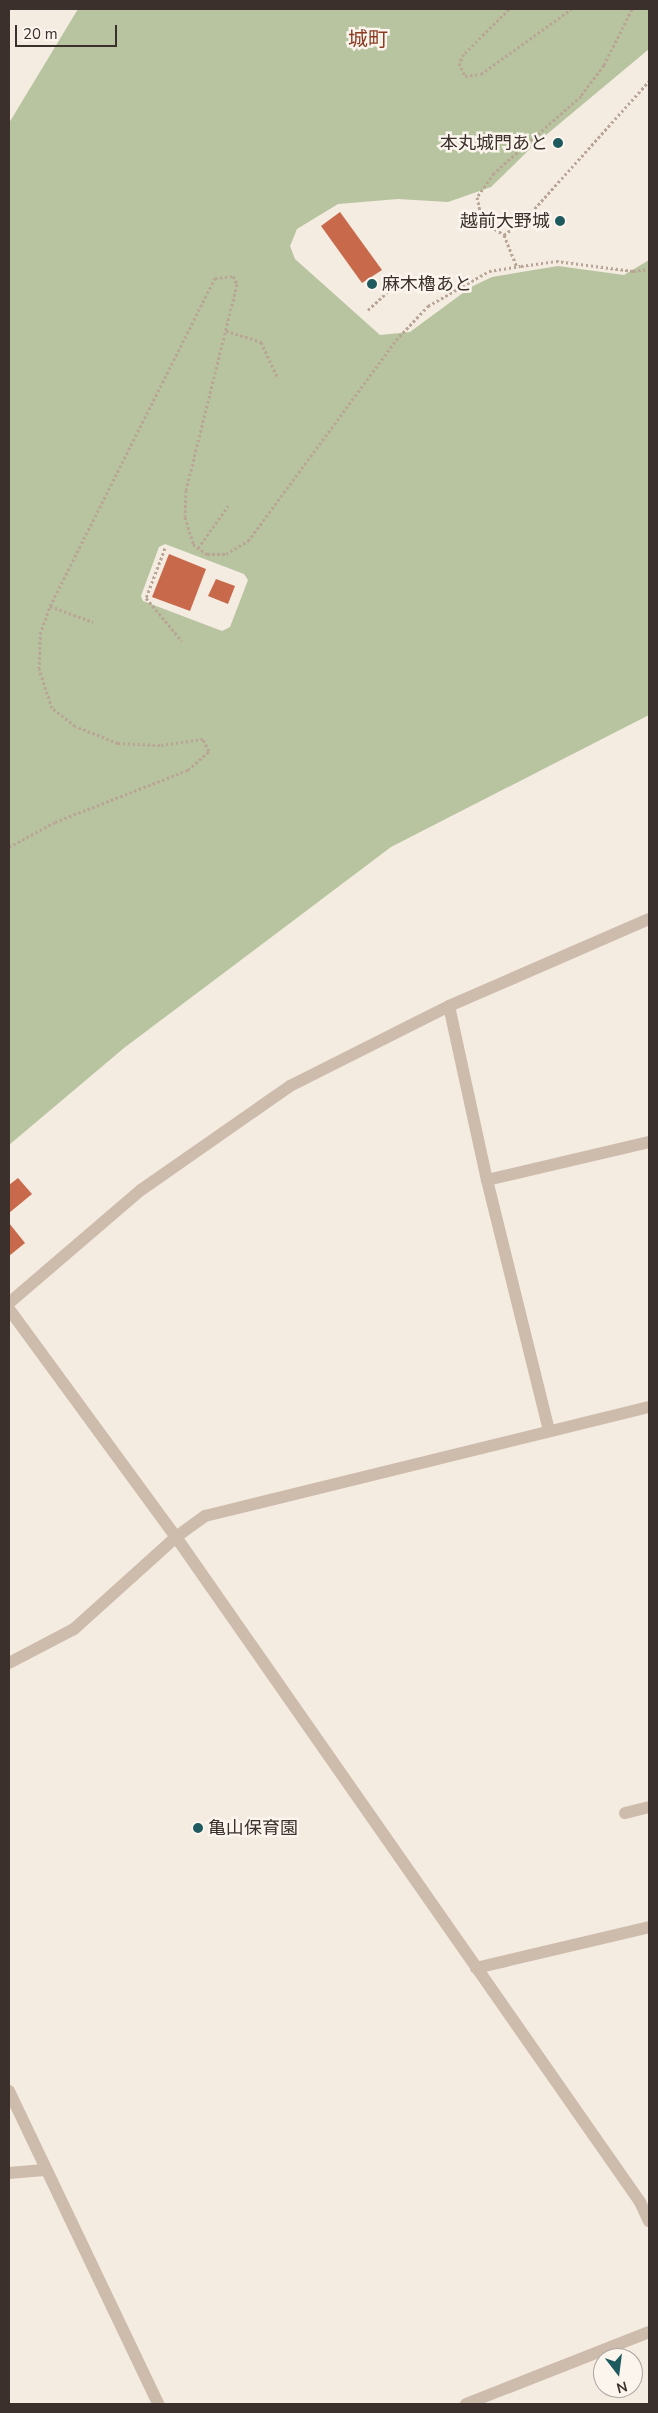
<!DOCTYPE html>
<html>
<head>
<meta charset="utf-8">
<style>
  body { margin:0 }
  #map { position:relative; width:658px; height:2413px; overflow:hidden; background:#f4ebe1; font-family:"Nunito Sans","Noto Sans JP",sans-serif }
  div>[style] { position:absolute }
  .green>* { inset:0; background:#b8c4a0 }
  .building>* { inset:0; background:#c8694b }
  .path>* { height:3px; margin-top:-1.5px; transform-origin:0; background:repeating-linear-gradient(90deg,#b9a596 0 2.5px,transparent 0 5px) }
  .lane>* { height:12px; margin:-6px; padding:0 6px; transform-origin:6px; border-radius:6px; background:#cdbbac }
  .street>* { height:12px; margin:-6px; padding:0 6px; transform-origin:6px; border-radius:6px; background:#cdbbac }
  .dots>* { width:14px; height:14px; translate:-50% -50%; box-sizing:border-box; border:2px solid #fbf5ee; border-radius:50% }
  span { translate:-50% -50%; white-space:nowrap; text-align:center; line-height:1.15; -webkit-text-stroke:5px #fbf5ee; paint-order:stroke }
  .poi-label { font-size:18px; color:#3b302b }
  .right { translate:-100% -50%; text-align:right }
  .left { translate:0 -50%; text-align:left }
  .quarter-label { font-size:20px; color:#8c3b22 }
  .frame { position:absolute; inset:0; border:10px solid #3b302b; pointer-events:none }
  .north { position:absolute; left:593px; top:2348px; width:50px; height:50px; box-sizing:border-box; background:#fbf5ee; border:1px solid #aea6a0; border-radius:50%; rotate:165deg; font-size:14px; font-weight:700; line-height:20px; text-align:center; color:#3b302b }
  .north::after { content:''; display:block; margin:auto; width:18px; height:22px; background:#1f5a5e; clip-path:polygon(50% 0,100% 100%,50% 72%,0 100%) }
  .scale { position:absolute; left:15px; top:25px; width:102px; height:22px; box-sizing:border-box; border:2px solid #3b302b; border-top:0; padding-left:6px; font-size:15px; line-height:18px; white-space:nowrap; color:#3b302b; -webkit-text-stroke:4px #fbf5ee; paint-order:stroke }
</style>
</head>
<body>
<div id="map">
  <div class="green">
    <div style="clip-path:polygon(evenodd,78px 9px,649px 9px,649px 49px,534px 145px,491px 187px,448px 202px,398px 199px,338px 204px,297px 229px,290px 246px,295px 259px,380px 335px,410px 332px,471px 287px,492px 277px,558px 266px,624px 275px,649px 260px,649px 715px,391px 847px,124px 1048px,9px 1145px,9px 123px,78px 9px,165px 544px,244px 574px,248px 580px,230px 627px,222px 631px,143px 601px,141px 596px,159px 547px,165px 544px)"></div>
  </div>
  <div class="building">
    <div style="clip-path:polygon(340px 212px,382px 270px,362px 283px,321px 226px)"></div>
    <div style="clip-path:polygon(169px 554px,206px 569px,190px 611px,152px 597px)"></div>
    <div style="clip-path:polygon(216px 579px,235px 586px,228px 604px,208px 596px)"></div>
    <div style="clip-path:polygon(18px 1178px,32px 1194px,9px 1213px,9px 1185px)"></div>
    <div style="clip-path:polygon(9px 1223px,25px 1243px,9px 1256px)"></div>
  </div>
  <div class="path">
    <div style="left:509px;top:9px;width:64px;rotate:135deg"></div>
    <div style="left:464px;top:54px;width:10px;rotate:119deg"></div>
    <div style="left:459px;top:63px;width:14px;rotate:65deg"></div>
    <div style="left:465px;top:76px;width:16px;rotate:-7deg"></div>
    <div style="left:481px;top:74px;width:111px;rotate:-35.8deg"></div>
    <div style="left:632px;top:9px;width:63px;rotate:116.6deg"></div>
    <div style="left:604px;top:65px;width:39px;rotate:127deg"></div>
    <div style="left:581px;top:96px;width:116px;rotate:138.5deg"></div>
    <div style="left:494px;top:173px;width:29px;rotate:125deg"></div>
    <div style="left:477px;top:197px;width:25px;rotate:78deg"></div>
    <div style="left:482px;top:221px;width:26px;rotate:32deg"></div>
    <div style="left:504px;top:235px;width:31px;rotate:-38deg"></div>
    <div style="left:528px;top:216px;width:181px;rotate:-48.1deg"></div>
    <div style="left:504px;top:235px;width:35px;rotate:68deg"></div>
    <div style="left:368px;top:310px;width:38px;rotate:-43deg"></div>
    <div style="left:226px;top:331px;width:37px;rotate:17deg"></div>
    <div style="left:261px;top:342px;width:40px;rotate:65deg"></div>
    <div style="left:165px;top:548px;width:53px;rotate:110.8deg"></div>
    <div style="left:146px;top:598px;width:56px;rotate:50.1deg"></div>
    <div style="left:198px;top:548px;width:52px;rotate:-54.5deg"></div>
    <div style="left:50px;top:606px;width:46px;rotate:20.4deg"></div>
    <div style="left:9px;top:847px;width:52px;rotate:-28.5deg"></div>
    <div style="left:55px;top:822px;width:143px;rotate:-21.4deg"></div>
    <div style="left:188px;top:770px;width:28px;rotate:-42deg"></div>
    <div style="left:209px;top:751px;width:13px;rotate:-117deg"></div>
    <div style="left:203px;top:739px;width:43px;rotate:172.1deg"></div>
    <div style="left:160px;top:745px;width:42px;rotate:-177.3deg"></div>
    <div style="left:118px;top:743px;width:46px;rotate:-158.4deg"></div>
    <div style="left:75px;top:726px;width:29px;rotate:-142deg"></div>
    <div style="left:52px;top:708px;width:41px;rotate:-108.4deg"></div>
    <div style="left:39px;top:669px;width:35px;rotate:-88deg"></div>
    <div style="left:40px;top:634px;width:30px;rotate:-70deg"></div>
    <div style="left:50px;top:606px;width:367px;rotate:-63.3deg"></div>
    <div style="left:215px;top:278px;width:18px;rotate:-6deg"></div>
    <div style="left:233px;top:276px;width:9px;rotate:63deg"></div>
    <div style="left:237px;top:284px;width:212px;rotate:103.9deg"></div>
    <div style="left:186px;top:490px;width:27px;rotate:92deg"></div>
    <div style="left:185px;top:517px;width:28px;rotate:73deg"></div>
    <div style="left:193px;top:544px;width:17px;rotate:36deg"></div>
    <div style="left:207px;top:554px;width:19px"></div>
    <div style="left:226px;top:554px;width:26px;rotate:-31deg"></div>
    <div style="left:248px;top:541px;width:250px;rotate:-53.6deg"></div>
    <div style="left:396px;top:340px;width:47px;rotate:-46.7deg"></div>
    <div style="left:428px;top:306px;width:70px;rotate:-29.8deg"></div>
    <div style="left:489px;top:271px;width:32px;rotate:-9deg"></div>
    <div style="left:521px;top:266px;width:35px;rotate:-8deg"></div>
    <div style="left:556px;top:261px;width:78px;rotate:7.4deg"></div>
    <div style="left:633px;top:271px;width:16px;rotate:-7deg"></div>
  </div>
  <div class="lane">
    <div style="left:9px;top:2173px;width:35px;rotate:-5deg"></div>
  </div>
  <div class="street">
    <div style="left:449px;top:1006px;width:178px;rotate:77.7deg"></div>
    <div style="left:487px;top:1180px;width:258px;rotate:76.1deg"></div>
    <div style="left:487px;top:1180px;width:166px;rotate:-13.2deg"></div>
    <div style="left:9px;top:1303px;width:174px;rotate:-40.6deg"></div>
    <div style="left:141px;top:1190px;width:182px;rotate:-34.9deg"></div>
    <div style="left:290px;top:1086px;width:178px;rotate:-26.7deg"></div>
    <div style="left:449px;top:1006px;width:218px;rotate:-23.5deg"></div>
    <div style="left:9px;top:1309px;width:283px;rotate:53.8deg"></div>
    <div style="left:176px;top:1537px;width:811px;rotate:55.09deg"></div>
    <div style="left:640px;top:2202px;width:21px;rotate:65deg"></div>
    <div style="left:9px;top:1663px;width:73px;rotate:-27.6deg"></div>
    <div style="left:74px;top:1629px;width:137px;rotate:-42deg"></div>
    <div style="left:176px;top:1537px;width:36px;rotate:-36deg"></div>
    <div style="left:205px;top:1516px;width:457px;rotate:-13.8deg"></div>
    <div style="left:625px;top:1813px;width:25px;rotate:-14deg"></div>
    <div style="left:476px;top:1968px;width:178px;rotate:-13.3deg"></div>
    <div style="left:9px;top:2091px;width:347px;rotate:64.5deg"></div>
    <div style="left:466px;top:2404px;width:197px;rotate:-21.5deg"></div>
  </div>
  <div class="dots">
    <div style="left:558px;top:143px;background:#1f5a5e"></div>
    <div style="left:560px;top:221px;background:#1f5a5e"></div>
    <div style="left:372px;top:284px;background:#1f5a5e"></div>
    <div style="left:198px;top:1828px;background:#1f5a5e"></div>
  </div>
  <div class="poi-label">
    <span class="right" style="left:548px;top:143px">本丸城門あと</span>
    <span class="right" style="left:550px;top:221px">越前大野城</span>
    <span class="left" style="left:382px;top:284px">麻木櫓あと</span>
    <span class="left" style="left:208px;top:1828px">亀山保育園</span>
  </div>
  <div class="quarter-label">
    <span style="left:368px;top:39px">城町</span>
  </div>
  <div class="frame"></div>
  <div class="north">N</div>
  <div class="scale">20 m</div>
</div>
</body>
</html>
